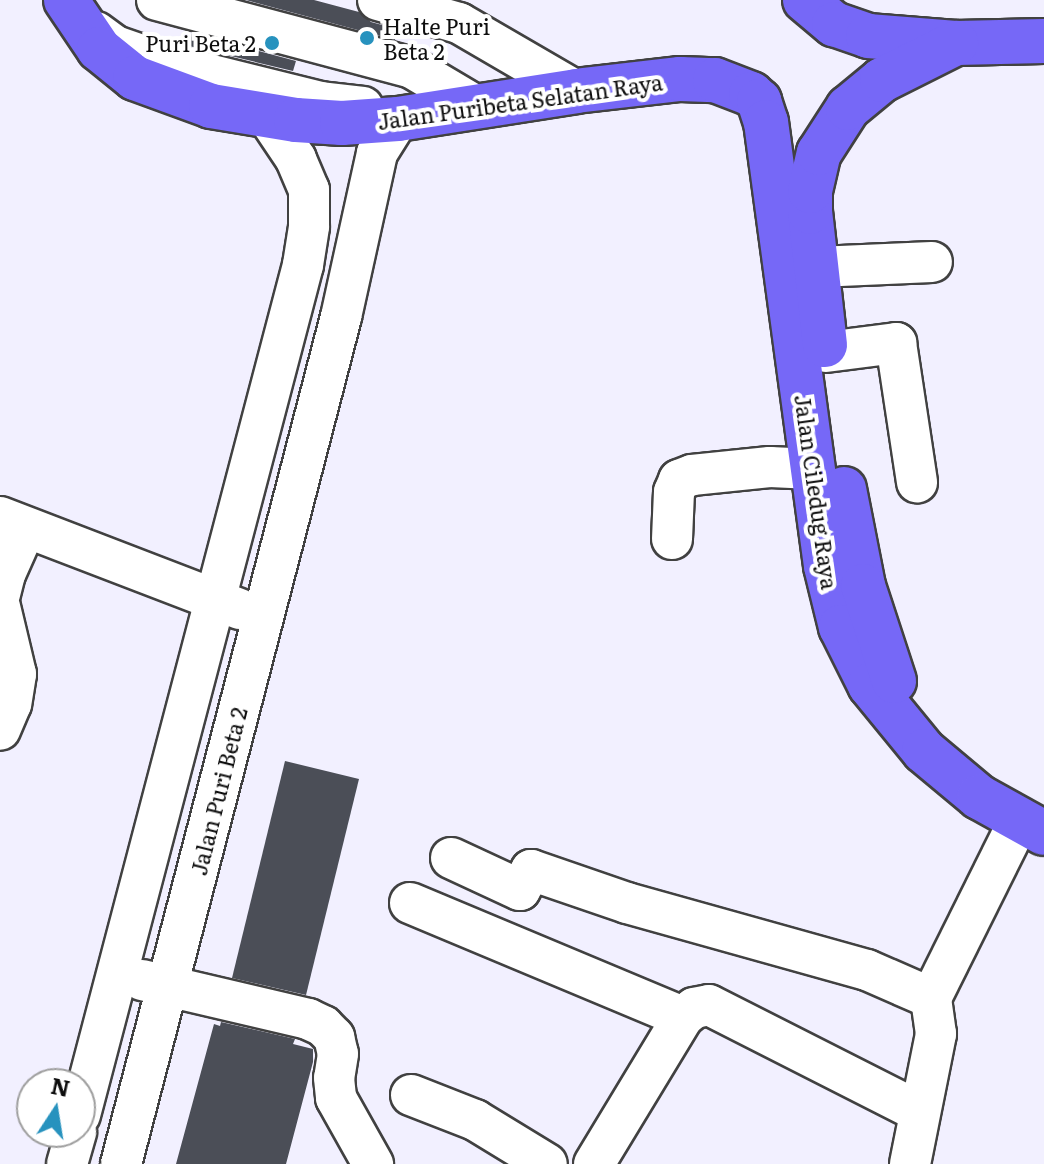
<!DOCTYPE html>
<html>
<head>
<meta charset="utf-8">
<style>
  body { margin:0 }
  #map { position:relative; width:1044px; height:1164px; overflow:hidden; background:#f2f0ff; font-family:Literata,serif }
  div>[style] { position:absolute }
  .building>* { inset:0; background:#4b4e57 }
  .roads { filter:drop-shadow(2px 0 #414141) drop-shadow(-2px 0 #414141) drop-shadow(0 2px #414141) drop-shadow(0 -2px #414141) }
  .minor>* { height:40px; margin:-20px; padding:0 20px; transform-origin:20px; border-radius:20px; background:#fff }
  .major>* { height:44px; margin:-22px; padding:0 22px; transform-origin:22px; border-radius:22px; background:#7668f7 }
  .dots>* { width:22px; height:22px; translate:-50% -50%; box-sizing:border-box; border:4px solid #fff; border-radius:50% }
  span { translate:-50% -50%; white-space:nowrap; text-align:center; line-height:1.15; -webkit-text-stroke:8px #fff; paint-order:stroke }
  .poi-label { font-size:22px; color:#0e0e0e }
  .left { translate:0 -50%; text-align:left }
  .right { translate:-100% -50%; text-align:right }
  .street-label { font-size:22px; color:#0e0e0e }
  .north { position:absolute; left:16px; top:1068px; width:80px; height:80px; box-sizing:border-box; background:#fff; border:2px solid #9f9f9f; border-radius:50%; rotate:12deg; font-size:22px; font-weight:700; line-height:32px; text-align:center; color:#0e0e0e }
  .north::after { content:''; display:block; margin:auto; width:28px; height:36px; background:#2792be; clip-path:polygon(50% 0,100% 100%,50% 72%,0 100%) }
</style>
</head>
<body>
<div id="map">
  <div class="building">
    <div style="clip-path:polygon(246px 0,314px 0,359px 12px,371px 22px,397px 29px,395px 40px)"></div>
    <div style="clip-path:polygon(192px 33px,296px 61px,293px 71px,189px 46px)"></div>
    <div style="clip-path:polygon(285px 761px,359px 779px,306px 995px,232px 978px)"></div>
    <div style="clip-path:polygon(221px 1022px,295px 1039px,293px 1044px,313px 1049px,313px 1062px,286px 1164px,176px 1164px,214px 1024px,220px 1026px)"></div>
  </div>
  <div class="roads">
    <div class="minor">
      <div style="left:157px;top:0;width:264px;rotate:14.9deg"></div>
      <div style="left:412px;top:68px;width:74px;rotate:30.7deg"></div>
      <div style="left:378px;top:0;width:84px;rotate:15.9deg"></div>
      <div style="left:459px;top:23px;width:135px;rotate:30.2deg"></div>
      <div style="left:96px;top:32px;width:24px;rotate:36deg"></div>
      <div style="left:115px;top:46px;width:55px;rotate:19.1deg"></div>
      <div style="left:167px;top:64px;width:159px;rotate:13.9deg"></div>
      <div style="left:321px;top:102px;width:42px;rotate:6.8deg"></div>
      <div style="left:817px;top:267px;width:115px;rotate:-2.5deg"></div>
      <div style="left:826px;top:352px;width:71px;rotate:-7.3deg"></div>
      <div style="left:896px;top:343px;width:141px;rotate:81.4deg"></div>
      <div style="left:0;top:517px;width:257px;rotate:21deg"></div>
      <div style="left:672px;top:539px;width:47px;rotate:-87.6deg"></div>
      <div style="left:674px;top:492px;width:13px;rotate:-67deg"></div>
      <div style="left:679px;top:480px;width:14px;rotate:-21deg"></div>
      <div style="left:692px;top:475px;width:78px;rotate:-5.9deg"></div>
      <div style="left:770px;top:467px;width:43px;rotate:2.7deg"></div>
      <div style="left:0;top:594px;width:21px;rotate:-76deg"></div>
      <div style="left:5px;top:574px;width:51px;rotate:-65.9deg"></div>
      <div style="left:0;top:607px;width:69px;rotate:76.6deg"></div>
      <div style="left:16px;top:674px;width:30px;rotate:99deg"></div>
      <div style="left:11px;top:704px;width:28px;rotate:113deg"></div>
      <div style="left:451px;top:858px;width:76px;rotate:24.9deg"></div>
      <div style="left:520px;top:890px;width:23px;rotate:-61deg"></div>
      <div style="left:531px;top:870px;width:102px;rotate:19deg"></div>
      <div style="left:627px;top:903px;width:249px;rotate:15.6deg"></div>
      <div style="left:867px;top:970px;width:70px;rotate:23.6deg"></div>
      <div style="left:410px;top:903px;width:296px;rotate:22.7deg"></div>
      <div style="left:142px;top:980px;width:171px;rotate:13.2deg"></div>
      <div style="left:308px;top:1019px;width:17px;rotate:25deg"></div>
      <div style="left:323px;top:1026px;width:16px;rotate:45deg"></div>
      <div style="left:334px;top:1037px;width:17px;rotate:77deg"></div>
      <div style="left:338px;top:1054px;width:24px;rotate:99deg"></div>
      <div style="left:334px;top:1078px;width:20px;rotate:84deg"></div>
      <div style="left:336px;top:1098px;width:76px;rotate:60.7deg"></div>
      <div style="left:411px;top:1095px;width:69px;rotate:21.3deg"></div>
      <div style="left:475px;top:1120px;width:84px;rotate:31.4deg"></div>
      <div style="left:80px;top:1115px;width:879px;rotate:-75.3deg"></div>
      <div style="left:303px;top:265px;width:39px;rotate:-81deg"></div>
      <div style="left:309px;top:226px;width:36px;rotate:-90deg"></div>
      <div style="left:309px;top:190px;width:34px;rotate:-113deg"></div>
      <div style="left:296px;top:159px;width:52px;rotate:-124deg"></div>
      <div style="left:67px;top:1164px;width:33px;rotate:-74deg"></div>
      <div style="left:121px;top:1164px;width:875px;rotate:-75.44deg"></div>
      <div style="left:341px;top:317px;width:168px;rotate:-77.6deg"></div>
      <div style="left:377px;top:153px;width:40px;rotate:-58deg"></div>
      <div style="left:594px;top:1164px;width:172px;rotate:-58.8deg"></div>
      <div style="left:683px;top:1017px;width:14px;rotate:-39deg"></div>
      <div style="left:694px;top:1008px;width:15px;rotate:-11deg"></div>
      <div style="left:709px;top:1005px;width:234px;rotate:26.9deg"></div>
      <div style="left:910px;top:1164px;width:133px;rotate:-78.7deg"></div>
      <div style="left:936px;top:1034px;width:36px;rotate:-98deg"></div>
      <div style="left:931px;top:998px;width:198px;rotate:-63.6deg"></div>
    </div>
    <div class="major">
      <div style="left:66px;top:0;width:59px;rotate:56deg"></div>
      <div style="left:99px;top:49px;width:46px;rotate:38.9deg"></div>
      <div style="left:135px;top:78px;width:81px;rotate:20.2deg"></div>
      <div style="left:211px;top:106px;width:86px;rotate:9.4deg"></div>
      <div style="left:296px;top:120px;width:46px;rotate:3.7deg"></div>
      <div style="left:342px;top:123px;width:56px;rotate:-4.1deg"></div>
      <div style="left:398px;top:119px;width:180px;rotate:-8.9deg"></div>
      <div style="left:576px;top:91px;width:105px;rotate:-6.6deg"></div>
      <div style="left:680px;top:79px;width:35px;rotate:2deg"></div>
      <div style="left:715px;top:80px;width:39px;rotate:21deg"></div>
      <div style="left:751px;top:94px;width:11px;rotate:41deg"></div>
      <div style="left:759px;top:101px;width:22px;rotate:72deg"></div>
      <div style="left:766px;top:122px;width:448px;rotate:82.3deg"></div>
      <div style="left:826px;top:566px;width:63px;rotate:76.2deg"></div>
      <div style="left:841px;top:627px;width:65px;rotate:63.4deg"></div>
      <div style="left:870px;top:685px;width:85px;rotate:50.7deg"></div>
      <div style="left:924px;top:751px;width:72px;rotate:39.9deg"></div>
      <div style="left:979px;top:797px;width:74px;rotate:29deg"></div>
      <div style="left:805px;top:0;width:38px;rotate:40deg"></div>
      <div style="left:834px;top:24px;width:36px;rotate:19deg"></div>
      <div style="left:868px;top:36px;width:88px;rotate:4.5deg"></div>
      <div style="left:956px;top:43px;width:88px;rotate:-1.3deg"></div>
      <div style="left:825px;top:345px;width:134px;rotate:-96.4deg"></div>
      <div style="left:810px;top:212px;width:21px;rotate:-90deg"></div>
      <div style="left:810px;top:191px;width:39px;rotate:-77deg"></div>
      <div style="left:819px;top:153px;width:54px;rotate:-57.2deg"></div>
      <div style="left:848px;top:108px;width:44px;rotate:-39.5deg"></div>
      <div style="left:882px;top:80px;width:83px;rotate:-26.6deg"></div>
      <div style="left:844px;top:489px;width:99px;rotate:78.9deg"></div>
      <div style="left:863px;top:586px;width:100px;rotate:71.9deg"></div>
    </div>
  </div>
  <div class="dots">
    <div style="left:367px;top:38px;background:#2792be"></div>
    <div style="left:272px;top:43px;background:#2792be"></div>
  </div>
  <div class="poi-label">
    <span class="left" style="left:383px;top:38px">Halte Puri<br>Beta 2</span>
    <span class="right" style="left:256px;top:43px">Puri Beta 2</span>
  </div>
  <div class="street-label">
    <span style="left:520px;top:101px;rotate:-8deg">Jalan Puribeta Selatan Raya</span>
    <span style="left:817px;top:492px;rotate:82deg">Jalan Ciledug Raya</span>
    <span style="left:218px;top:791px;rotate:-76deg">Jalan Puri Beta 2</span>
  </div>
  <div class="north">N</div>
</div>
</body>
</html>
